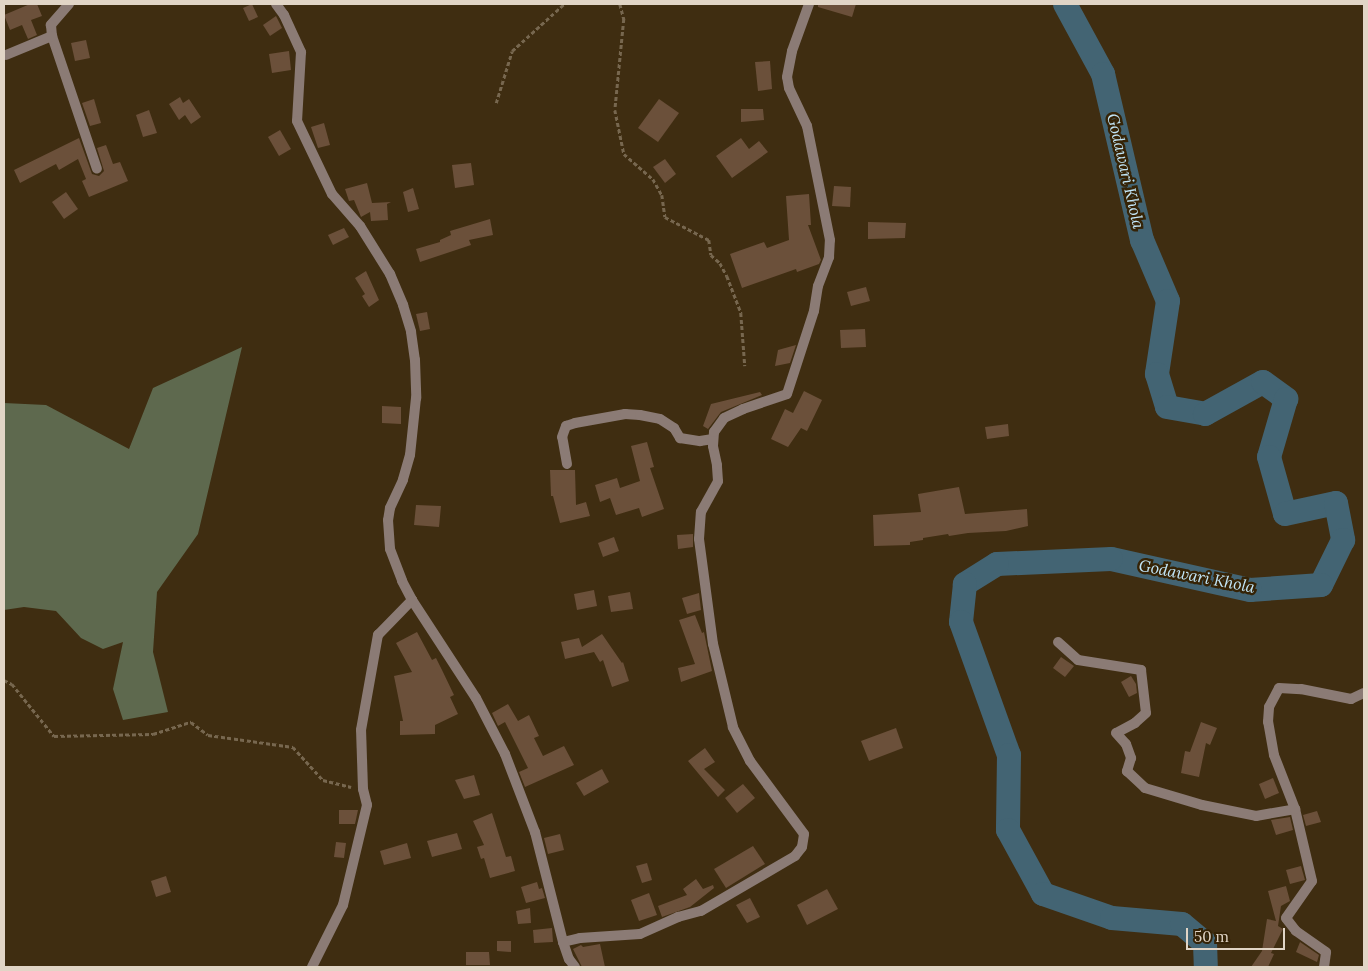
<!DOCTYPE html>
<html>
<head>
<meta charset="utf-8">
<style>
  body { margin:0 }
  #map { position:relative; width:1368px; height:971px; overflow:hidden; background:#3f2d11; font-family:Lora,serif }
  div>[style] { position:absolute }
  .forest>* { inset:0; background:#5e694e }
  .river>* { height:24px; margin:-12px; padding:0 12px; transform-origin:12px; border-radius:12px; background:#436473 }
  .building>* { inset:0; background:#6b503a }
  .path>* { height:2.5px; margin-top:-1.25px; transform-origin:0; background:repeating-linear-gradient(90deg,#77674f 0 4px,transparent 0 6.5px) }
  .minor>* { height:10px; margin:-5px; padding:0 5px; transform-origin:5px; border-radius:5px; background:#8b7b75 }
  .tertiary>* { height:10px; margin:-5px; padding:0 5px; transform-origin:5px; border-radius:5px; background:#8b7b75 }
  span { translate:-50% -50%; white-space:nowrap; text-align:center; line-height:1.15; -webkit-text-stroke:5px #352306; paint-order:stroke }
  .water-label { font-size:16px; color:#c2e6f8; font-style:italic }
  .frame { position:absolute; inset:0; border:5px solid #e1d5c6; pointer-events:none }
  .scale { position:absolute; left:1186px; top:928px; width:99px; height:22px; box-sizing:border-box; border:2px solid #e1d5c6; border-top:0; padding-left:6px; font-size:15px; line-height:18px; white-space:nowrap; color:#e1d5c6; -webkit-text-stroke:4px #352306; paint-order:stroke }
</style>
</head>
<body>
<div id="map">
  <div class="forest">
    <div style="clip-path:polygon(242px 347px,198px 534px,157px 592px,153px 652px,168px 712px,123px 720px,113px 689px,123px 642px,103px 649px,81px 638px,56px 611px,24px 607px,4px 610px,4px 403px,46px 405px,129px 449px,153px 388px)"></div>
  </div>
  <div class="river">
    <div style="left:1065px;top:4px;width:80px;rotate:61.5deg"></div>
    <div style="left:1103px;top:74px;width:171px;rotate:76.8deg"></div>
    <div style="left:1142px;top:240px;width:66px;rotate:66.9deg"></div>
    <div style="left:1168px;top:301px;width:74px;rotate:98.6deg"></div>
    <div style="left:1157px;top:374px;width:34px;rotate:73deg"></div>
    <div style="left:1167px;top:407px;width:39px;rotate:10deg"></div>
    <div style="left:1205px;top:414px;width:66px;rotate:-28.9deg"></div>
    <div style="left:1263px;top:382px;width:29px;rotate:36deg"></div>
    <div style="left:1286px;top:399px;width:60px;rotate:106.3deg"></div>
    <div style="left:1269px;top:457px;width:59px;rotate:74.3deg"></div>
    <div style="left:1285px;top:514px;width:52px;rotate:-12.2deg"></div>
    <div style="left:1336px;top:503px;width:38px;rotate:79deg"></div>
    <div style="left:1343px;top:540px;width:50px;rotate:116.1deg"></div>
    <div style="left:1321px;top:585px;width:71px;rotate:176deg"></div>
    <div style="left:1250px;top:590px;width:142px;rotate:-167.4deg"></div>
    <div style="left:1111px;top:559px;width:114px;rotate:177.5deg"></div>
    <div style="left:997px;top:564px;width:38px;rotate:148deg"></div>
    <div style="left:965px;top:584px;width:38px;rotate:96deg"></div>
    <div style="left:961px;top:622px;width:141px;rotate:70.2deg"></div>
    <div style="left:1009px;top:755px;width:75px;rotate:90.8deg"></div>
    <div style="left:1008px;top:830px;width:73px;rotate:61.3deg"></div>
    <div style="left:1043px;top:894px;width:73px;rotate:19.2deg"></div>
    <div style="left:1112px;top:918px;width:70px;rotate:4.9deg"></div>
    <div style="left:1182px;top:924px;width:30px;rotate:40deg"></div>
    <div style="left:1205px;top:943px;width:24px;rotate:88deg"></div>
  </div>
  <div class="building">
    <div style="clip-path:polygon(30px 4px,37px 4px,42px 16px,31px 20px,37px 35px,28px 39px,22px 25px,10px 30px,4px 15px)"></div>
    <div style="clip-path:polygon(252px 4px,258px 17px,249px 21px,243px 8px)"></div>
    <div style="clip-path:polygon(818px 4px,856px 4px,852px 17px,818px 7px)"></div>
    <div style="clip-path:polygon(276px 16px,282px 28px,270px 36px,263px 25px)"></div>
    <div style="clip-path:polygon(86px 40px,90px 58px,75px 61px,71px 43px)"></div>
    <div style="clip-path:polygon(289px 51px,291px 70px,272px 73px,269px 54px)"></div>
    <div style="clip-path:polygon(770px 61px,772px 89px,758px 91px,755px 62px)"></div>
    <div style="clip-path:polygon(180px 97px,183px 103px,189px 99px,201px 117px,191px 124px,185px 115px,179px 120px,169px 104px)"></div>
    <div style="clip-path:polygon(94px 99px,101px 123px,90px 126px,82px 103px)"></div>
    <div style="clip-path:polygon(659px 99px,679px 113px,658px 142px,638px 128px)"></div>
    <div style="clip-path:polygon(741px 109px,763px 109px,764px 120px,741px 122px)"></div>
    <div style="clip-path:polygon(149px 110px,157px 133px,143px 137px,136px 115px)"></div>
    <div style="clip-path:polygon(324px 123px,330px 145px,318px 148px,311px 127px)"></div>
    <div style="clip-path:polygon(280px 130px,291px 149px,279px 156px,268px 137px)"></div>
    <div style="clip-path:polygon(79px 138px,92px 174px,99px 176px,104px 171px,97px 148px,106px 145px,113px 164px,120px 162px,128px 181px,89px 197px,82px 181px,86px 179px,78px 159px,59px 170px,56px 164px,20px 183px,14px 170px)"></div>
    <div style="clip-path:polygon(741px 138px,749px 149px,759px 141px,768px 152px,732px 178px,716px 156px)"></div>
    <div style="clip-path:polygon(665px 159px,676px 174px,665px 183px,653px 167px)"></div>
    <div style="clip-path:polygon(471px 163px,474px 185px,455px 188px,452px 165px)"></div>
    <div style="clip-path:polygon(367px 183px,372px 203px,391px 202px,387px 204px,388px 220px,371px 221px,370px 212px,361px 217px,354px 200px,349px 201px,345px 189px)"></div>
    <div style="clip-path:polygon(834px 186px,851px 187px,850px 207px,832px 206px)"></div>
    <div style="clip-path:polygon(413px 188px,419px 209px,408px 212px,403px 192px)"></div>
    <div style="clip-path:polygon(66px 192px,78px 209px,64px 219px,52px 202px)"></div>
    <div style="clip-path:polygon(809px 194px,811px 225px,808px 225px,821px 260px,819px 264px,797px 272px,796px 269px,742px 288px,730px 254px,764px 242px,767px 248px,789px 240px,786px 196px)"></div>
    <div style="clip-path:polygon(490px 219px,493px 235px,469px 240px,471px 245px,420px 262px,416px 249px,440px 242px,440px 240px,451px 235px,450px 231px)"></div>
    <div style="clip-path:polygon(868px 222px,906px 223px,905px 238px,868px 239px)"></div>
    <div style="clip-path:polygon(344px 228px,349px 237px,333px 245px,328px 235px)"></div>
    <div style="clip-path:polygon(366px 271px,379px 300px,369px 307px,362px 296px,365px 294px,355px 278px)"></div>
    <div style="clip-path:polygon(866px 287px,870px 301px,851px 306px,847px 292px)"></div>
    <div style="clip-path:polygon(427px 312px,430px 329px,420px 331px,416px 314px)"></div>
    <div style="clip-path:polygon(865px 329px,866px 347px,841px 348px,840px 330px)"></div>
    <div style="clip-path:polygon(796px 345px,790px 363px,775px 366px,778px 350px)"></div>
    <div style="clip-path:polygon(804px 391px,822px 400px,807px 431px,801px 428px,788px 447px,771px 439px,785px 409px,793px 413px)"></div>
    <div style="clip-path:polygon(760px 392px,762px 395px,721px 412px,708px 429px,703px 426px,711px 404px)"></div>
    <div style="clip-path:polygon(382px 406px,401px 407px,401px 424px,382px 423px)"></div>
    <div style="clip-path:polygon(1008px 424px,1009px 436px,987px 439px,985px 427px)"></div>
    <div style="clip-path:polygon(647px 442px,654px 467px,650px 468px,664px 509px,642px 517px,639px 508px,616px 515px,610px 498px,600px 502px,595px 485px,617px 478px,620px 488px,640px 481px,631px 446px)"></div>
    <div style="clip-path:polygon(550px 470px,575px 470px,576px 505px,586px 502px,590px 516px,560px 523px,553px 496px,551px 496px)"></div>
    <div style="clip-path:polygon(959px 487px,965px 514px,1027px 509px,1028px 526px,1006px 531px,968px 533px,949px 536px,948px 534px,923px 538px,923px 540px,910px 542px,910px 545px,874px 546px,873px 515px,921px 512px,918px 494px)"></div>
    <div style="clip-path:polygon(416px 505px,441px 506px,439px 527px,414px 525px)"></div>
    <div style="clip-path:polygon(693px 534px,693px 547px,678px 549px,677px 535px)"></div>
    <div style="clip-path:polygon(614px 537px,619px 551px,603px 557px,598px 543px)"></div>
    <div style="clip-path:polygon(594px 590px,597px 606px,577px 610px,574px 594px)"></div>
    <div style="clip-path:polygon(630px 592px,633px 609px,611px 612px,608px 596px)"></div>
    <div style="clip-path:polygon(699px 593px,701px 610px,687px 614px,682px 598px)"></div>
    <div style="clip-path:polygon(695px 615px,702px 633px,704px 632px,712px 671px,681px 682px,678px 668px,695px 664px,679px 620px)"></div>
    <div style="clip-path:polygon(417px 632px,432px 660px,436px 658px,442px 670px,454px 695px,450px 697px,458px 714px,435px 725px,435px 734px,400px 735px,400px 721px,403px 721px,394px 676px,412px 672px,396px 643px)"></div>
    <div style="clip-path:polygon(602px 634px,622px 663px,623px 662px,629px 681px,612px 687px,603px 660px,600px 662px,594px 652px,565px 659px,561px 642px,579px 638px,582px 647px)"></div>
    <div style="clip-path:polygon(1061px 657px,1074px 666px,1065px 677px,1053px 668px)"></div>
    <div style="clip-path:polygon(1131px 676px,1136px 684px,1137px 693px,1129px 697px,1121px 682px)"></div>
    <div style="clip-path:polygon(508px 704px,518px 721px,529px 715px,539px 736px,534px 738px,543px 756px,564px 746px,574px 765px,525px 787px,519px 772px,528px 768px,505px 722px,498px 726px,492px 713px)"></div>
    <div style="clip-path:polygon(1201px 722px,1217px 728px,1210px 745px,1206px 743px,1199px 777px,1181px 773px,1185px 751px,1190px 752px)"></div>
    <div style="clip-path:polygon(896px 728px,903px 748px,869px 761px,861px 741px)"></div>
    <div style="clip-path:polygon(705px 748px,715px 762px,704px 769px,725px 790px,718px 797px,688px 761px)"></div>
    <div style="clip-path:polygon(602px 769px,609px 782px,584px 796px,576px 783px)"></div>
    <div style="clip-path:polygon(474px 775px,480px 795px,464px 799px,455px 780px)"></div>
    <div style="clip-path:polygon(1273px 778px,1279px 793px,1265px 799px,1259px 784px)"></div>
    <div style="clip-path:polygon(743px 784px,755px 798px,737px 813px,725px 798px)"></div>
    <div style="clip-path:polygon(339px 810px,358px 810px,355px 824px,339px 824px)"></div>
    <div style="clip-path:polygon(1317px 811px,1321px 822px,1306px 826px,1303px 815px)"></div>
    <div style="clip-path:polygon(492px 813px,506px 857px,511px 856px,515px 871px,490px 878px,484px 858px,481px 859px,477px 847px,484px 845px,473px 821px)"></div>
    <div style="clip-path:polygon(1290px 817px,1293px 830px,1276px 835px,1271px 820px)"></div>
    <div style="clip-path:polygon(457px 833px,462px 849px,432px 857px,427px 841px)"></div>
    <div style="clip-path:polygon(560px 834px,564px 850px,548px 854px,544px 838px)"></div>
    <div style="clip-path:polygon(336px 842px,346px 843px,344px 858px,334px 857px)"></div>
    <div style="clip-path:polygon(407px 843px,411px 858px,384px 865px,380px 851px)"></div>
    <div style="clip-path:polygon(753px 846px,765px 864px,726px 888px,714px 869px)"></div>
    <div style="clip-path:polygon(647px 863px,652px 880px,642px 883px,636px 866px)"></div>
    <div style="clip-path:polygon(1301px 866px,1305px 880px,1290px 884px,1286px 870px)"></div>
    <div style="clip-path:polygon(166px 876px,171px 892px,156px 897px,151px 881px)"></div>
    <div style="clip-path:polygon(696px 879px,703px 889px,713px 885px,714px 888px,690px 907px,662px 917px,658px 906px,687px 895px,683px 889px)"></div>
    <div style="clip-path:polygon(537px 882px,539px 889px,542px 888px,545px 898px,526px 903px,521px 887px)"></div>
    <div style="clip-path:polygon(1286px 886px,1290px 901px,1281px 906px,1278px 926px,1283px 929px,1271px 953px,1274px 954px,1268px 967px,1251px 967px,1262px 951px,1267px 919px,1276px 921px,1268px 891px)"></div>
    <div style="clip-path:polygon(827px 889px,838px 909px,807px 925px,797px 905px)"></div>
    <div style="clip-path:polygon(649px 893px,657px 915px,639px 921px,631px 900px)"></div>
    <div style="clip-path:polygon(750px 898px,760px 917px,747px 923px,736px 905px)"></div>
    <div style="clip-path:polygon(530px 908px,531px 923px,518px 924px,516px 911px)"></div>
    <div style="clip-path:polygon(552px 928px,553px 942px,534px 943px,533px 930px)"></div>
    <div style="clip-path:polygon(497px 941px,511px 941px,511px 952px,497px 951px)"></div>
    <div style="clip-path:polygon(1300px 942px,1319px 955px,1317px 962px,1296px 952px)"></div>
    <div style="clip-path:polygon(600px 944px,605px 967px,582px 967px,573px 949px,581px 945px,583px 947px)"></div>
    <div style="clip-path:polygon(466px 952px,489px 952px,490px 965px,466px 965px)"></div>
  </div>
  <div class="path">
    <div style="left:620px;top:4px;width:16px;rotate:75deg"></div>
    <div style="left:624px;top:19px;width:91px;rotate:95.6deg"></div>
    <div style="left:615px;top:110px;width:45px;rotate:78.4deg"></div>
    <div style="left:624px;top:154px;width:38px;rotate:41deg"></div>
    <div style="left:653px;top:179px;width:18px;rotate:61deg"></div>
    <div style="left:662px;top:195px;width:22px;rotate:82deg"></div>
    <div style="left:665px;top:217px;width:50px;rotate:27.6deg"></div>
    <div style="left:709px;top:240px;width:15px;rotate:82deg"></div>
    <div style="left:711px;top:255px;width:12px;rotate:42deg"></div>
    <div style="left:720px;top:263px;width:15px;rotate:62deg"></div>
    <div style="left:727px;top:276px;width:40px;rotate:69deg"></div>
    <div style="left:741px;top:313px;width:53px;rotate:85.7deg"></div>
    <div style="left:496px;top:103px;width:54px;rotate:-72.9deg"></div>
    <div style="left:512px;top:51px;width:70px;rotate:-42.1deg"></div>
    <div style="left:4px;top:680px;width:9px;rotate:27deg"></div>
    <div style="left:12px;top:684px;width:67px;rotate:51.1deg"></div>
    <div style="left:54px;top:736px;width:99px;rotate:-1.2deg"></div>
    <div style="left:153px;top:734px;width:40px;rotate:-18deg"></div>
    <div style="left:191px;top:722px;width:21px;rotate:37deg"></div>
    <div style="left:208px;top:735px;width:86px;rotate:8deg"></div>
    <div style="left:293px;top:747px;width:45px;rotate:47.7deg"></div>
    <div style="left:323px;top:780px;width:29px;rotate:14deg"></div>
  </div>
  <div class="minor">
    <div style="left:69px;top:4px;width:28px;rotate:131deg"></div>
    <div style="left:51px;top:25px;width:11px;rotate:85deg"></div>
    <div style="left:52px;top:36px;width:140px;rotate:71.3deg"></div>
    <div style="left:6px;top:55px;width:50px;rotate:-22.4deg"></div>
    <div style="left:567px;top:464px;width:27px;rotate:-100deg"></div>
    <div style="left:562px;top:437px;width:12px;rotate:-70deg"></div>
    <div style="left:566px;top:426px;width:9px;rotate:-18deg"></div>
    <div style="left:575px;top:423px;width:51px;rotate:-10.2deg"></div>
    <div style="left:625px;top:414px;width:15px;rotate:4deg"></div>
    <div style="left:640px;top:415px;width:20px;rotate:11deg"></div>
    <div style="left:660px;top:419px;width:17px;rotate:33deg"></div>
    <div style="left:674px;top:428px;width:12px;rotate:59deg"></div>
    <div style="left:680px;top:438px;width:20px;rotate:9deg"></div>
    <div style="left:700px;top:441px;width:13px;rotate:-9deg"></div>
    <div style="left:1058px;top:642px;width:27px;rotate:42deg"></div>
    <div style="left:1078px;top:660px;width:64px;rotate:9deg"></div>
    <div style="left:1141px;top:670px;width:43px;rotate:83.4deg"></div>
    <div style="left:1146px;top:713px;width:15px;rotate:138deg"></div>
    <div style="left:1135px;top:723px;width:21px;rotate:152deg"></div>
    <div style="left:1116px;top:733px;width:15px;rotate:48deg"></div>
    <div style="left:1126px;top:744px;width:15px;rotate:70deg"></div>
    <div style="left:1131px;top:758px;width:14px;rotate:107deg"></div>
    <div style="left:1127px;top:771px;width:25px;rotate:43deg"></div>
    <div style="left:1145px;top:788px;width:59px;rotate:16.6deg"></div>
    <div style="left:1202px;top:805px;width:55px;rotate:11.5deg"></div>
    <div style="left:1256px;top:816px;width:40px;rotate:-10deg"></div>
    <div style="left:563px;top:942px;width:17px;rotate:-13deg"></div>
    <div style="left:580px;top:938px;width:60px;rotate:-3.8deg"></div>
    <div style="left:640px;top:934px;width:42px;rotate:-24.1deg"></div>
    <div style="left:678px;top:917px;width:24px;rotate:-15deg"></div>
    <div style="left:701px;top:911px;width:109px;rotate:-30.3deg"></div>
    <div style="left:795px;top:856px;width:11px;rotate:-52deg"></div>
    <div style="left:802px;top:847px;width:13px;rotate:-81deg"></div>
    <div style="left:804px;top:834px;width:91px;rotate:-126.5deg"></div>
    <div style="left:750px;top:761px;width:38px;rotate:-117deg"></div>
    <div style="left:733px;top:727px;width:85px;rotate:-103.5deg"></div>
    <div style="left:713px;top:644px;width:106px;rotate:-97.6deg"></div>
    <div style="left:699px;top:539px;width:27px;rotate:-86deg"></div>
    <div style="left:701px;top:512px;width:35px;rotate:-61deg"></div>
    <div style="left:718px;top:481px;width:16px;rotate:-94deg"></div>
    <div style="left:717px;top:465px;width:19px;rotate:-102deg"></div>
    <div style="left:713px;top:446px;width:14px;rotate:-86deg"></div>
    <div style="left:714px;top:432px;width:17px;rotate:-54deg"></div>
    <div style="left:724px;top:418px;width:21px;rotate:-25deg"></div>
    <div style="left:743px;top:409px;width:46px;rotate:-18.8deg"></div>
    <div style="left:787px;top:394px;width:87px;rotate:-72deg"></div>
    <div style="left:814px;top:311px;width:25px;rotate:-81deg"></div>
    <div style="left:818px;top:286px;width:31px;rotate:-69deg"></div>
    <div style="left:829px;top:257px;width:17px;rotate:-87deg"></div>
    <div style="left:830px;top:240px;width:116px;rotate:-101.4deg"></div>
    <div style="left:807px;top:126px;width:42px;rotate:-115.3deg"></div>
    <div style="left:789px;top:88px;width:11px;rotate:-100deg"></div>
    <div style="left:787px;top:77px;width:26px;rotate:-79deg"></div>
    <div style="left:792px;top:51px;width:50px;rotate:-70.1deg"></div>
    <div style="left:312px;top:967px;width:69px;rotate:-63.4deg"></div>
    <div style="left:343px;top:905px;width:103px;rotate:-76.5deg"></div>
    <div style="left:367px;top:805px;width:16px;rotate:-104deg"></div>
    <div style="left:363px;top:789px;width:59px;rotate:-91.9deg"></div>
    <div style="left:361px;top:730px;width:97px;rotate:-79.9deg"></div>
    <div style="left:378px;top:635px;width:49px;rotate:-45.8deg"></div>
    <div style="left:1324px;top:967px;width:15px;rotate:-82deg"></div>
    <div style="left:1326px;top:952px;width:37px;rotate:-145deg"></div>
    <div style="left:1296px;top:931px;width:16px;rotate:-128deg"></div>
    <div style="left:1286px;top:918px;width:45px;rotate:-54.9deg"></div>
    <div style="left:1312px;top:881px;width:74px;rotate:-103.3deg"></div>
    <div style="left:1295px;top:809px;width:58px;rotate:-111.3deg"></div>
    <div style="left:1274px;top:755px;width:34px;rotate:-100deg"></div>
    <div style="left:1268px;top:722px;width:15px;rotate:-86deg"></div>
    <div style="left:1269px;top:707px;width:21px;rotate:-62deg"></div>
    <div style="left:1279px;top:688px;width:22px;rotate:3deg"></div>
    <div style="left:1301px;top:689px;width:51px;rotate:11.3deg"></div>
    <div style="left:1351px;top:699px;width:14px;rotate:-25deg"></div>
  </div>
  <div class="tertiary">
    <div style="left:276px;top:4px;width:14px;rotate:54deg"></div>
    <div style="left:284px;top:15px;width:41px;rotate:65.3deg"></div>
    <div style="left:301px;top:52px;width:69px;rotate:93.3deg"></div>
    <div style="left:297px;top:121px;width:81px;rotate:64.4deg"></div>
    <div style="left:332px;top:194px;width:43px;rotate:48.8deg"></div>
    <div style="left:360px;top:226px;width:57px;rotate:58deg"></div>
    <div style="left:390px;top:274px;width:34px;rotate:67deg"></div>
    <div style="left:403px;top:305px;width:28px;rotate:73deg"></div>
    <div style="left:411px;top:332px;width:28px;rotate:82deg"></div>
    <div style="left:415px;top:360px;width:38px;rotate:88deg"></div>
    <div style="left:416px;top:398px;width:57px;rotate:96deg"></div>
    <div style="left:410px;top:455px;width:26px;rotate:106deg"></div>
    <div style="left:403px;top:480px;width:31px;rotate:115deg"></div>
    <div style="left:390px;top:508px;width:12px;rotate:99deg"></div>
    <div style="left:388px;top:520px;width:29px;rotate:86deg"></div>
    <div style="left:390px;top:549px;width:34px;rotate:69deg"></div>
    <div style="left:402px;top:581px;width:21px;rotate:62deg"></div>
    <div style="left:412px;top:600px;width:117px;rotate:56.9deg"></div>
    <div style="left:476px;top:698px;width:63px;rotate:62.6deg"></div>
    <div style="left:505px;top:754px;width:84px;rotate:69deg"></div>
    <div style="left:535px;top:832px;width:114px;rotate:75.7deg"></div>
    <div style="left:563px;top:942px;width:18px;rotate:71deg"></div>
    <div style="left:569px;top:959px;width:10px;rotate:53deg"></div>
  </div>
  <div class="water-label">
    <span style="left:1126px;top:171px;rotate:77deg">Godawari Khola</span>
    <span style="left:1197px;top:576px;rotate:11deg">Godawari Khola</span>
  </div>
  <div class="frame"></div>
  <div class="scale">50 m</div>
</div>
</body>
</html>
